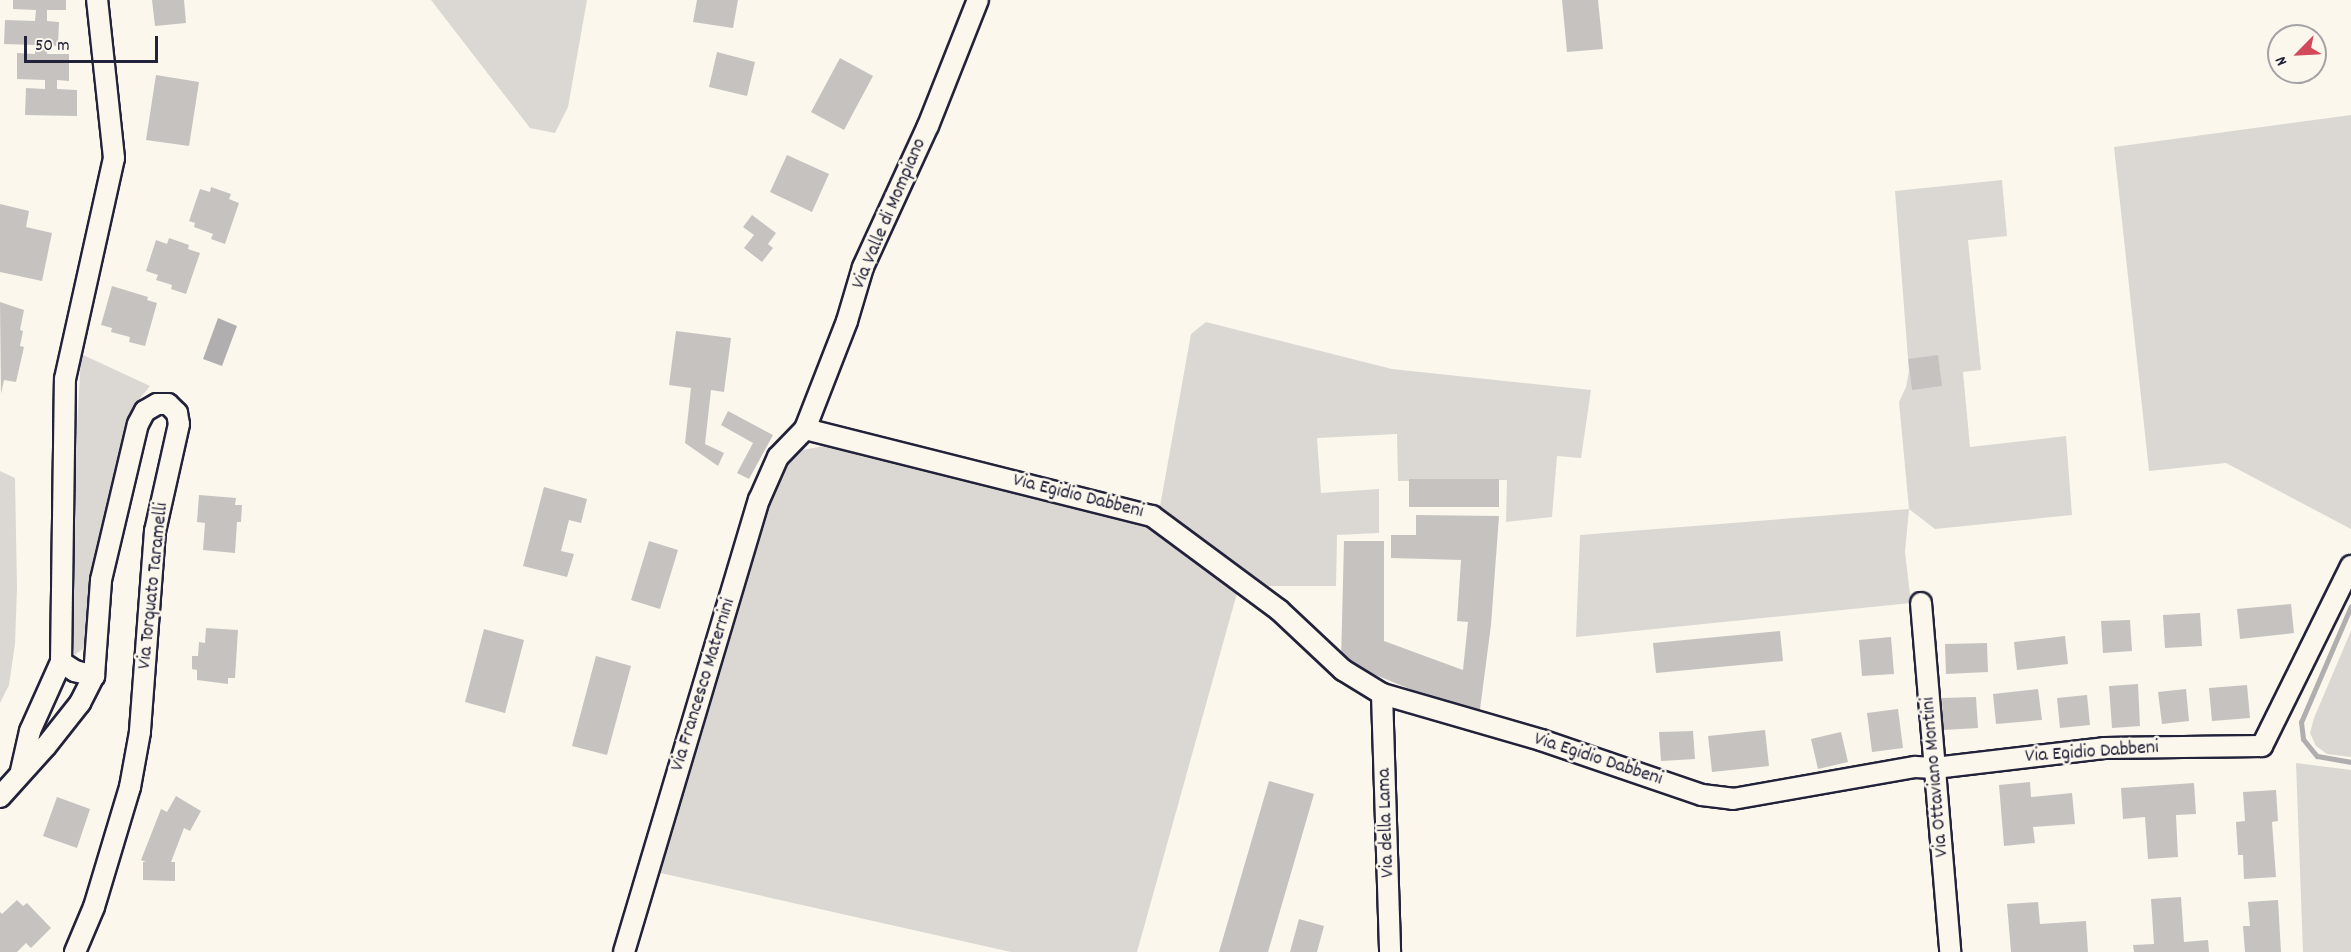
<!DOCTYPE html>
<html>
<head>
<meta charset="utf-8">
<style>
  body { margin:0 }
  #map { position:relative; width:2351px; height:952px; overflow:hidden; background:#fbf7ec; font-family:Dekko,sans-serif }
  div>[style] { position:absolute }
  .green>* { inset:0; background:#dbd8d3 }
  .water>* { inset:0; background:#b1aeb0 }
  .stream>* { height:5px; margin:-2.5px; padding:0 2.5px; transform-origin:2.5px; border-radius:2.5px; background:#b1aeb0 }
  .building>* { inset:0; background:#c6c2c0 }
  .roads { filter:drop-shadow(2px 0 #22223b) drop-shadow(-2px 0 #22223b) drop-shadow(0 2px #22223b) drop-shadow(0 -2px #22223b) }
  .street>* { height:20px; margin:-10px; padding:0 10px; transform-origin:10px; border-radius:10px; background:#fbf7ec }
  span { translate:-50% -50%; white-space:nowrap; text-align:center; line-height:1.15; -webkit-text-stroke:5px #fbf7ec; paint-order:stroke }
  .street-label { font-size:20px; color:#22223b }
  .north { position:absolute; left:2267px; top:24px; width:60px; height:60px; box-sizing:border-box; background:#fbf7ec; border:2px solid #a4a2a5; border-radius:50%; rotate:246deg; font-size:16px; font-weight:700; line-height:24px; text-align:center; color:#22223b }
  .north::after { content:''; display:block; margin:auto; width:21px; height:27px; background:#d1495b; clip-path:polygon(50% 0,100% 100%,50% 72%,0 100%) }
  .scale { position:absolute; left:24px; top:36px; width:134px; height:27px; box-sizing:border-box; border:3px solid #22223b; border-top:0; padding-left:8px; font-size:18px; line-height:21px; white-space:nowrap; color:#22223b; -webkit-text-stroke:4px #fbf7ec; paint-order:stroke }
</style>
</head>
<body>
<div id="map">
  <div class="green">
    <div style="clip-path:polygon(431px 0,587px 0,568px 107px,555px 133px,530px 128px)"></div>
    <div style="clip-path:polygon(2351px 115px,2351px 529px,2226px 463px,2149px 471px,2114px 147px)"></div>
    <div style="clip-path:polygon(2002px 180px,2007px 236px,1968px 240px,1981px 370px,1963px 372px,1970px 447px,2066px 436px,2072px 515px,1935px 529px,1909px 509px,1905px 552px,1911px 603px,1576px 637px,1580px 535px,1909px 509px,1899px 402px,1906px 387px,1909px 371px,1895px 191px)"></div>
    <div style="clip-path:polygon(1206px 322px,1392px 369px,1591px 390px,1581px 458px,1557px 456px,1552px 517px,1506px 522px,1507px 480px,1398px 481px,1397px 434px,1317px 438px,1321px 493px,1379px 489px,1379px 533px,1337px 535px,1336px 586px,1265px 586px,1159px 512px,1191px 334px)"></div>
    <div style="clip-path:polygon(81px 354px,150px 386px,134px 406px,96px 573px,84px 648px,75px 655px,69px 652px,69px 579px)"></div>
    <div style="clip-path:polygon(824px 446px,870px 454px,1141px 522px,1184px 550px,1237px 593px,1137px 952px,1011px 952px,656px 872px,767px 505px,783px 461px,797px 451px)"></div>
    <div style="clip-path:polygon(0 471px,15px 478px,17px 588px,15px 644px,9px 685px,0 703px)"></div>
    <div style="clip-path:polygon(2351px 631px,2351px 757px,2327px 754px,2316px 746px,2310px 733px,2314px 718px)"></div>
    <div style="clip-path:polygon(2296px 763px,2351px 770px,2351px 952px,2303px 952px)"></div>
  </div>
  <div class="water">
    <div style="clip-path:polygon(218px 318px,237px 326px,222px 366px,203px 359px)"></div>
  </div>
  <div class="stream">
    <div style="left:2351px;top:606px;width:126px;rotate:113.3deg"></div>
    <div style="left:2301px;top:722px;width:17px;rotate:83deg"></div>
    <div style="left:2303px;top:739px;width:22px;rotate:51deg"></div>
    <div style="left:2317px;top:756px;width:35px;rotate:10deg"></div>
  </div>
  <div class="building">
    <div style="clip-path:polygon(13px 0,66px 0,66px 10px,47px 10px,47px 21px,59px 22px,58px 46px,47px 45px,47px 54px,69px 54px,69px 81px,57px 80px,57px 89px,77px 90px,77px 116px,25px 115px,26px 88px,45px 89px,45px 80px,17px 79px,17px 53px,35px 54px,35px 45px,4px 44px,5px 20px,35px 21px,36px 10px,13px 9px)"></div>
    <div style="clip-path:polygon(152px 0,184px 0,186px 23px,155px 26px)"></div>
    <div style="clip-path:polygon(697px 0,738px 0,733px 28px,693px 22px)"></div>
    <div style="clip-path:polygon(1562px 0,1598px 0,1603px 49px,1567px 52px)"></div>
    <div style="clip-path:polygon(717px 52px,755px 62px,747px 96px,709px 87px)"></div>
    <div style="clip-path:polygon(840px 58px,873px 76px,844px 130px,811px 112px)"></div>
    <div style="clip-path:polygon(156px 75px,199px 82px,189px 146px,146px 140px)"></div>
    <div style="clip-path:polygon(787px 155px,829px 174px,812px 212px,770px 192px)"></div>
    <div style="clip-path:polygon(211px 187px,231px 194px,229px 199px,239px 203px,225px 244px,211px 239px,213px 234px,194px 227px,195px 223px,189px 221px,200px 189px,210px 192px)"></div>
    <div style="clip-path:polygon(0 204px,29px 211px,26px 227px,52px 233px,42px 281px,0 272px)"></div>
    <div style="clip-path:polygon(752px 215px,776px 233px,768px 244px,773px 248px,762px 262px,744px 248px,754px 235px,743px 227px)"></div>
    <div style="clip-path:polygon(169px 238px,189px 245px,188px 249px,200px 253px,186px 294px,171px 289px,172px 285px,156px 280px,158px 275px,146px 271px,156px 240px,167px 244px)"></div>
    <div style="clip-path:polygon(112px 286px,148px 297px,147px 300px,157px 303px,145px 346px,129px 342px,130px 337px,111px 332px,112px 328px,101px 325px)"></div>
    <div style="clip-path:polygon(0 302px,24px 310px,20px 330px,23px 331px,20px 346px,24px 347px,16px 382px,4px 380px,1px 394px)"></div>
    <div style="clip-path:polygon(676px 331px,731px 338px,724px 392px,711px 390px,705px 444px,724px 453px,718px 466px,685px 443px,691px 388px,669px 385px)"></div>
    <div style="clip-path:polygon(1938px 355px,1942px 386px,1912px 390px,1908px 359px)"></div>
    <div style="clip-path:polygon(728px 411px,773px 435px,749px 479px,737px 473px,753px 443px,721px 425px)"></div>
    <div style="clip-path:polygon(1409px 479px,1499px 479px,1499px 507px,1409px 507px)"></div>
    <div style="clip-path:polygon(544px 487px,587px 499px,581px 523px,569px 520px,561px 551px,574px 554px,567px 577px,523px 566px)"></div>
    <div style="clip-path:polygon(199px 495px,236px 498px,235px 505px,242px 505px,241px 522px,237px 522px,235px 553px,203px 550px,205px 523px,197px 522px)"></div>
    <div style="clip-path:polygon(1416px 515px,1499px 516px,1491px 625px,1479px 717px,1341px 661px,1344px 541px,1384px 541px,1384px 641px,1463px 670px,1468px 622px,1457px 621px,1461px 560px,1391px 558px,1391px 535px,1416px 535px)"></div>
    <div style="clip-path:polygon(649px 541px,678px 550px,660px 609px,631px 600px)"></div>
    <div style="clip-path:polygon(2291px 604px,2294px 633px,2240px 639px,2237px 609px)"></div>
    <div style="clip-path:polygon(2200px 613px,2202px 646px,2165px 648px,2163px 615px)"></div>
    <div style="clip-path:polygon(2130px 620px,2132px 651px,2103px 653px,2101px 621px)"></div>
    <div style="clip-path:polygon(206px 628px,238px 630px,235px 678px,228px 678px,228px 684px,197px 680px,197px 670px,192px 669px,192px 656px,198px 656px,199px 642px,205px 643px)"></div>
    <div style="clip-path:polygon(484px 629px,524px 640px,505px 713px,465px 702px)"></div>
    <div style="clip-path:polygon(1780px 631px,1783px 661px,1656px 673px,1653px 643px)"></div>
    <div style="clip-path:polygon(2065px 636px,2068px 664px,2017px 670px,2014px 642px)"></div>
    <div style="clip-path:polygon(1891px 637px,1894px 674px,1862px 676px,1859px 640px)"></div>
    <div style="clip-path:polygon(1987px 643px,1988px 672px,1946px 674px,1945px 644px)"></div>
    <div style="clip-path:polygon(596px 656px,631px 666px,607px 755px,572px 746px)"></div>
    <div style="clip-path:polygon(2138px 684px,2140px 726px,2112px 728px,2109px 686px)"></div>
    <div style="clip-path:polygon(2247px 685px,2250px 718px,2212px 721px,2209px 688px)"></div>
    <div style="clip-path:polygon(2038px 689px,2042px 720px,1996px 724px,1993px 694px)"></div>
    <div style="clip-path:polygon(2186px 689px,2189px 721px,2162px 724px,2158px 692px)"></div>
    <div style="clip-path:polygon(2087px 695px,2090px 725px,2060px 728px,2057px 698px)"></div>
    <div style="clip-path:polygon(1976px 697px,1978px 728px,1943px 730px,1942px 698px)"></div>
    <div style="clip-path:polygon(1898px 709px,1903px 748px,1872px 752px,1867px 713px)"></div>
    <div style="clip-path:polygon(1765px 730px,1769px 766px,1712px 772px,1708px 736px)"></div>
    <div style="clip-path:polygon(1693px 731px,1695px 759px,1661px 761px,1659px 732px)"></div>
    <div style="clip-path:polygon(1841px 732px,1848px 762px,1818px 769px,1811px 739px)"></div>
    <div style="clip-path:polygon(1269px 781px,1314px 794px,1268px 952px,1219px 952px)"></div>
    <div style="clip-path:polygon(2030px 782px,2031px 797px,2072px 793px,2075px 824px,2033px 827px,2035px 843px,2004px 846px,1999px 785px)"></div>
    <div style="clip-path:polygon(2194px 783px,2196px 814px,2176px 815px,2178px 857px,2148px 859px,2145px 817px,2123px 819px,2121px 788px)"></div>
    <div style="clip-path:polygon(2276px 790px,2278px 821px,2272px 822px,2276px 877px,2244px 879px,2243px 855px,2238px 855px,2236px 822px,2245px 821px,2243px 792px)"></div>
    <div style="clip-path:polygon(176px 796px,201px 811px,190px 831px,184px 828px,171px 862px,175px 862px,175px 881px,143px 880px,143px 862px,146px 862px,141px 860px,161px 809px,167px 812px)"></div>
    <div style="clip-path:polygon(57px 797px,90px 809px,77px 848px,43px 836px)"></div>
    <div style="clip-path:polygon(2181px 897px,2184px 942px,2208px 940px,2209px 952px,2134px 952px,2133px 945px,2154px 944px,2151px 899px)"></div>
    <div style="clip-path:polygon(17px 900px,23px 906px,27px 903px,51px 928px,31px 948px,26px 943px,17px 952px,0 952px,0 912px,2px 914px)"></div>
    <div style="clip-path:polygon(2278px 900px,2281px 952px,2245px 952px,2243px 926px,2250px 926px,2248px 902px)"></div>
    <div style="clip-path:polygon(2038px 902px,2040px 924px,2086px 921px,2088px 952px,2011px 952px,2007px 904px)"></div>
    <div style="clip-path:polygon(1299px 919px,1324px 926px,1317px 952px,1290px 952px)"></div>
  </div>
  <div class="roads">
    <div class="street">
      <div style="left:805px;top:429px;width:358px;rotate:14.1deg"></div>
      <div style="left:1152px;top:516px;width:158px;rotate:36.5deg"></div>
      <div style="left:1279px;top:610px;width:88px;rotate:43.2deg"></div>
      <div style="left:1343px;top:670px;width:46px;rotate:31.6deg"></div>
      <div style="left:1382px;top:694px;width:166px;rotate:16.1deg"></div>
      <div style="left:1541px;top:740px;width:170px;rotate:18.9deg"></div>
      <div style="left:1702px;top:795px;width:31px;rotate:7deg"></div>
      <div style="left:1733px;top:799px;width:185px;rotate:-10deg"></div>
      <div style="left:1915px;top:767px;width:20px;rotate:3deg"></div>
      <div style="left:1935px;top:768px;width:170px;rotate:-6.7deg"></div>
      <div style="left:2104px;top:748px;width:158px;rotate:-0.7deg"></div>
      <div style="left:2262px;top:746px;width:201px;rotate:-63.7deg"></div>
      <div style="left:1921px;top:603px;width:350px;rotate:85.2deg"></div>
      <div style="left:61px;top:662px;width:17px;rotate:33deg"></div>
      <div style="left:75px;top:671px;width:20px;rotate:15deg"></div>
      <div style="left:1382px;top:694px;width:258px;rotate:88.2deg"></div>
      <div style="left:21px;top:771px;width:41px;rotate:-77.3deg"></div>
      <div style="left:30px;top:731px;width:76px;rotate:-65.8deg"></div>
      <div style="left:61px;top:662px;width:283px;rotate:-89.2deg"></div>
      <div style="left:65px;top:379px;width:226px;rotate:-77.5deg"></div>
      <div style="left:114px;top:158px;width:159px;rotate:-96.1deg"></div>
      <div style="left:0;top:797px;width:69px;rotate:-48deg"></div>
      <div style="left:46px;top:746px;width:55px;rotate:-51.7deg"></div>
      <div style="left:80px;top:703px;width:30px;rotate:-63deg"></div>
      <div style="left:94px;top:676px;width:96px;rotate:-85.8deg"></div>
      <div style="left:101px;top:580px;width:160px;rotate:-76.7deg"></div>
      <div style="left:138px;top:424px;width:15px;rotate:-62deg"></div>
      <div style="left:145px;top:411px;width:14px;rotate:-30deg"></div>
      <div style="left:157px;top:404px;width:11px"></div>
      <div style="left:168px;top:404px;width:13px;rotate:45deg"></div>
      <div style="left:177px;top:413px;width:11px;rotate:80deg"></div>
      <div style="left:179px;top:424px;width:110px;rotate:102.6deg"></div>
      <div style="left:155px;top:531px;width:202px;rotate:94.3deg"></div>
      <div style="left:140px;top:732px;width:56px;rotate:100.3deg"></div>
      <div style="left:130px;top:787px;width:125px;rotate:106.7deg"></div>
      <div style="left:94px;top:907px;width:49px;rotate:112.9deg"></div>
      <div style="left:624px;top:952px;width:472px;rotate:-73.4deg"></div>
      <div style="left:759px;top:500px;width:47px;rotate:-66.2deg"></div>
      <div style="left:778px;top:457px;width:39px;rotate:-46deg"></div>
      <div style="left:805px;top:429px;width:116px;rotate:-68.7deg"></div>
      <div style="left:847px;top:321px;width:56px;rotate:-73.5deg"></div>
      <div style="left:863px;top:267px;width:155px;rotate:-65.3deg"></div>
      <div style="left:928px;top:126px;width:136px;rotate:-68.4deg"></div>
    </div>
  </div>
  <div class="street-label">
    <span style="left:890px;top:214px;rotate:-67deg">Via Valle di Mompiano</span>
    <span style="left:1078px;top:497px;rotate:14deg">Via Egidio Dabbeni</span>
    <span style="left:154px;top:586px;rotate:-84deg">Via Torquato Taramelli</span>
    <span style="left:704px;top:685px;rotate:-73deg">Via Francesco Maternini</span>
    <span style="left:2092px;top:753px;rotate:-4deg">Via Egidio Dabbeni</span>
    <span style="left:1598px;top:760px;rotate:18deg">Via Egidio Dabbeni</span>
    <span style="left:1936px;top:777px;rotate:-95deg">Via Ottaviano Montini</span>
    <span style="left:1387px;top:823px;rotate:-92deg">Via della Lama</span>
  </div>
  <div class="north">N</div>
  <div class="scale">50 m</div>
</div>
</body>
</html>
